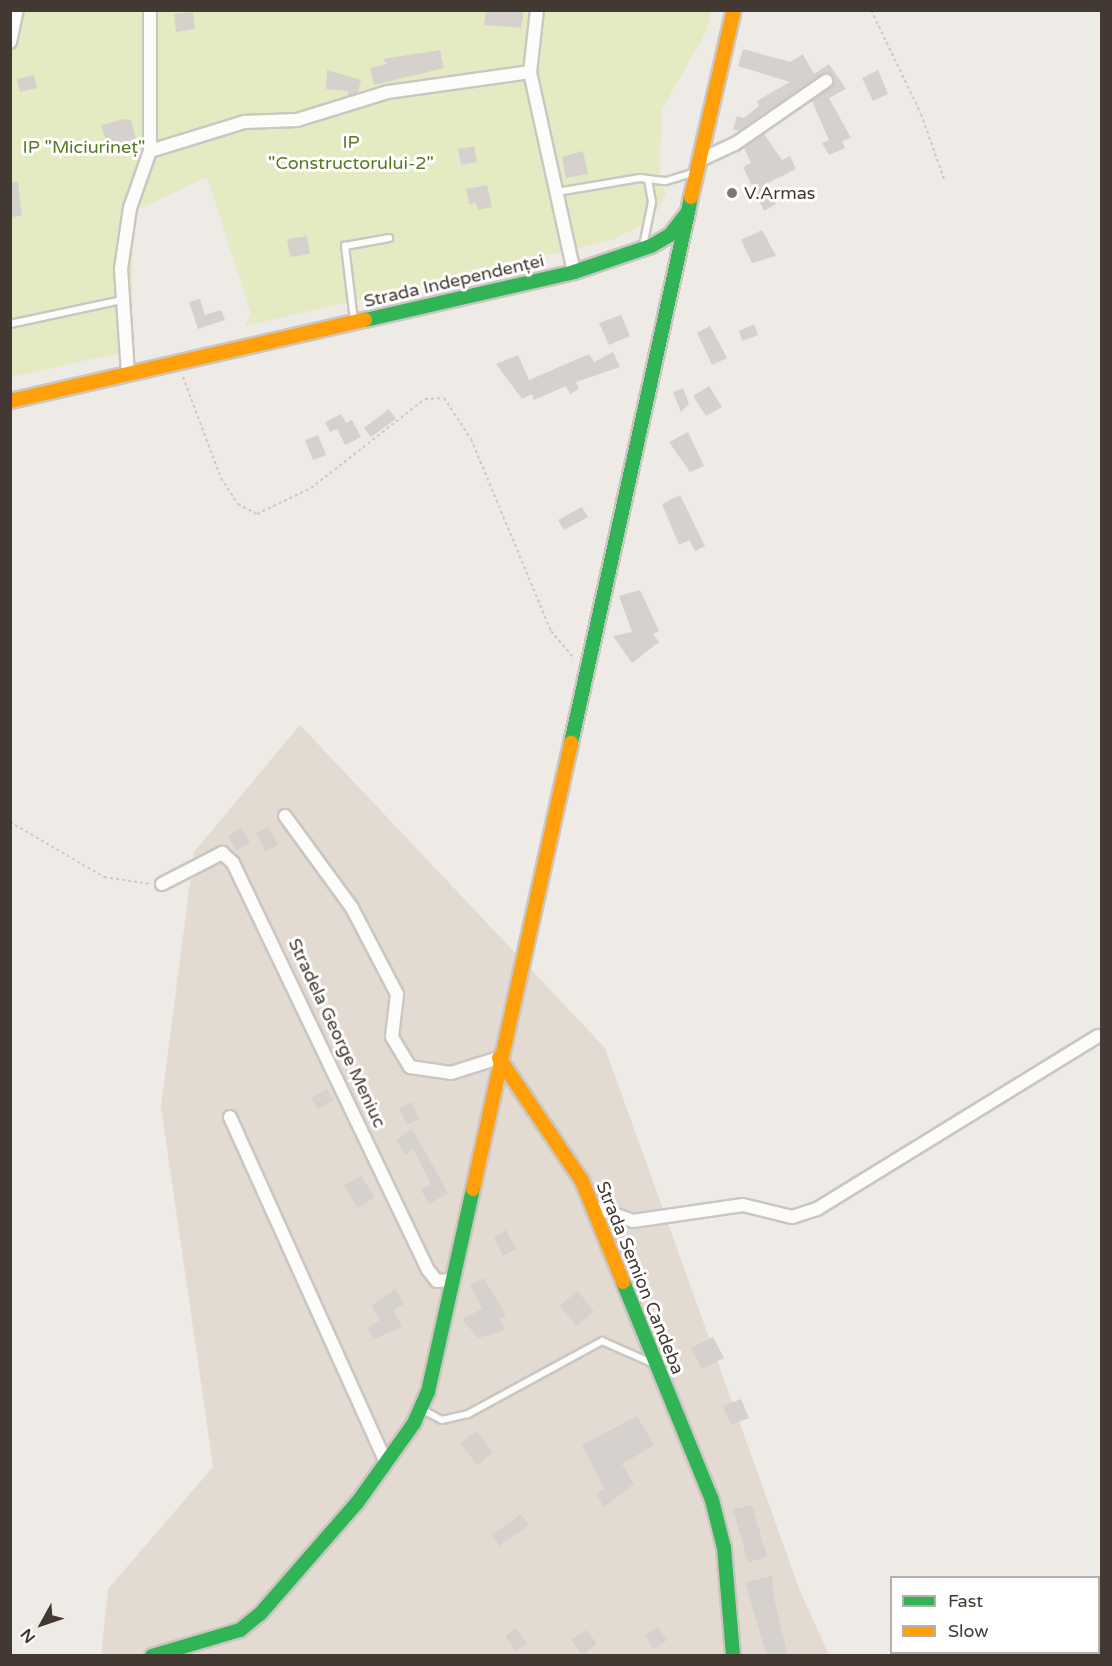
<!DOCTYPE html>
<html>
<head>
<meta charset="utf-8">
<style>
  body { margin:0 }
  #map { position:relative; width:1112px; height:1666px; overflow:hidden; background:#eeeae6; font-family:"Varela Round",sans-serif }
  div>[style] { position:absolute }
  .residential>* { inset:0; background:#e3dad2 }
  .green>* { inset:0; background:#e4ebc3 }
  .building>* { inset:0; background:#d6d1cd }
  .path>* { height:2px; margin-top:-1px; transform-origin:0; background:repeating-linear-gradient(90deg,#cdc9c5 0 3px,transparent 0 6px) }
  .roads { filter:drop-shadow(2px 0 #cbc6c2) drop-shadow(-2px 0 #cbc6c2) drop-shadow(0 2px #cbc6c2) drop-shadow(0 -2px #cbc6c2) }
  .lane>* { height:6px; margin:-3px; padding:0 3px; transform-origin:3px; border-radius:3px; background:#fcfcfb }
  .street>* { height:12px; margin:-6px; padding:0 6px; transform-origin:6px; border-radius:6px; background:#fcfcfb }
  .fast>* { height:14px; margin:-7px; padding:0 7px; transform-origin:7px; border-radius:7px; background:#30b455 }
  .slow>* { height:14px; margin:-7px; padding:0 7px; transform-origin:7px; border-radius:7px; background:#ff9f0a }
  .dots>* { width:16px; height:16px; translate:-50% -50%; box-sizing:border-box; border:3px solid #fff; border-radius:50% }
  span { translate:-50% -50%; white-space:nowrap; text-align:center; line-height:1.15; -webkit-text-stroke:6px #fff; paint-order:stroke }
  .park-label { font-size:18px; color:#577922 }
  .poi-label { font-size:18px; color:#443932 }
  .left { translate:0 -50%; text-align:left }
  .street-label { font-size:18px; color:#443932 }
  .frame { position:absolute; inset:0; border:12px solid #443932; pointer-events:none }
  .legend { position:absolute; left:890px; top:1576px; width:210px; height:78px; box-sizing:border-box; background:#fff; border:2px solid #b4b0ad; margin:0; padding:8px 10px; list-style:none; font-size:18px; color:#443932 }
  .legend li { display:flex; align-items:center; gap:12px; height:30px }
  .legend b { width:30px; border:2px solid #b4b0ad }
  .north { position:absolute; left:12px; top:1594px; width:60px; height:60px; -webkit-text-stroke:4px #fff; paint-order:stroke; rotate:230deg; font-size:16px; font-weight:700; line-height:24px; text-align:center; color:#443932 }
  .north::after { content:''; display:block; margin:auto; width:21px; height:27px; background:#443932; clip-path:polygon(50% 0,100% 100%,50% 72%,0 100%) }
</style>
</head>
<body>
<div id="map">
  <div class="residential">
    <div style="clip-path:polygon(300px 725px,605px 1048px,800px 1591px,829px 1655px,101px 1656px,108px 1589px,213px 1467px,161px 1106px,194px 852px)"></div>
  </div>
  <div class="green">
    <div style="clip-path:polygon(10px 11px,711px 11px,706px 32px,662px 109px,659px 175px,666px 194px,651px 221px,612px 240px,245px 326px,251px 314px,207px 177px,133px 212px,132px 350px,11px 377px)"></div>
  </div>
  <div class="building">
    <div style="clip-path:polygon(486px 10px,524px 10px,521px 28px,484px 25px)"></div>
    <div style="clip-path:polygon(193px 12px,195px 29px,176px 32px,174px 14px)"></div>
    <div style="clip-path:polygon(743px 49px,790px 62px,803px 54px,814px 74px,829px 64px,846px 89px,829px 98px,851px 138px,842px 141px,845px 148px,829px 155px,822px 143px,829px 140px,812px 101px,833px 85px,826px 73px,739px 131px,733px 129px,737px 116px,744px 118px,759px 106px,757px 101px,790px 82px,738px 66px)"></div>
    <div style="clip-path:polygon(440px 50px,444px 68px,374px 85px,370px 68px,387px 64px,383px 59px)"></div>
    <div style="clip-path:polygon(327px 70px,361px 80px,358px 92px,348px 96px,348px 91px,326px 89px)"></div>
    <div style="clip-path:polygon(878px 70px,888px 94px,873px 101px,862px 78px)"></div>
    <div style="clip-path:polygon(34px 75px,37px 88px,20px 92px,17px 79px)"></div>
    <div style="clip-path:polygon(124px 119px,131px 120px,136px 139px,108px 147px,101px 125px)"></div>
    <div style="clip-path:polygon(764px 134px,782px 160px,790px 156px,796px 169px,766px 184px,776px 204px,764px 211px,743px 167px,751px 163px,744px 148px)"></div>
    <div style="clip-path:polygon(474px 146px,477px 162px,461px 165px,458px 149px)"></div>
    <div style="clip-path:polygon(583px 151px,588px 174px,566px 178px,562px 157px)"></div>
    <div style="clip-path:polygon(10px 182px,18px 182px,22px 216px,10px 217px)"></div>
    <div style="clip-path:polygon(487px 185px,492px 207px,478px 210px,476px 203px,469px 204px,466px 189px)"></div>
    <div style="clip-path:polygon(762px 230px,776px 256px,752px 263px,741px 240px)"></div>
    <div style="clip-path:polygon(307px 236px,310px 254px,290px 257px,287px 239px)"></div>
    <div style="clip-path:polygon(200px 299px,205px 315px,221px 310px,225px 320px,198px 329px,189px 302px)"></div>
    <div style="clip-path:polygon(621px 315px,630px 336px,609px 345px,599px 323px)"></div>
    <div style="clip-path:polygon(754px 324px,758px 335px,742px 341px,739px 331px)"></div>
    <div style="clip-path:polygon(710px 326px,727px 358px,712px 365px,697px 333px)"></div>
    <div style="clip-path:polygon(613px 352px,620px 367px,576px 382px,579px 389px,570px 394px,566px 386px,534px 400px,532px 394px,522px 399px,496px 364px,518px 355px,529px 380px,589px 354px,594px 362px)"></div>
    <div style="clip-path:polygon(709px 386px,722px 407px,706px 416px,693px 396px)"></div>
    <div style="clip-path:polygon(683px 388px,689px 404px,681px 412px,673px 392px)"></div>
    <div style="clip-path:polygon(389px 409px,396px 419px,371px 437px,364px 428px)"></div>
    <div style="clip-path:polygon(341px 414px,346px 423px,352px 420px,361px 437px,345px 445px,337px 429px,330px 432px,325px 422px)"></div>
    <div style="clip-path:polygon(688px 432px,704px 466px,690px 472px,669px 442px)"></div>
    <div style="clip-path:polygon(318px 435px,326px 455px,313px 460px,305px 440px)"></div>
    <div style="clip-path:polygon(680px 495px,705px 546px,695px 551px,689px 540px,679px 545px,662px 504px)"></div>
    <div style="clip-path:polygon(582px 507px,588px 517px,564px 530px,558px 520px)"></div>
    <div style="clip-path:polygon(640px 590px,659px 631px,653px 634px,659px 642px,632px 663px,613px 636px,632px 632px,619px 596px)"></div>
    <div style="clip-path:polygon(269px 827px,278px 845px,265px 851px,256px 833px)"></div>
    <div style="clip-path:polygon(241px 828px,250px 843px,236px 851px,228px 836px)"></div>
    <div style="clip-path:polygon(327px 1089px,334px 1100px,318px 1109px,311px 1098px)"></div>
    <div style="clip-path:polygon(412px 1102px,419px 1119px,407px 1125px,399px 1108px)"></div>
    <div style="clip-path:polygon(412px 1128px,448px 1193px,429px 1204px,421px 1190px,431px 1184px,413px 1149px,405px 1155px,396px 1140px)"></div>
    <div style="clip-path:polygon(361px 1176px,375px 1197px,358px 1208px,344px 1186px)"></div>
    <div style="clip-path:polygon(506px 1230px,516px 1249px,503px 1256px,494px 1237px)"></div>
    <div style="clip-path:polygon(484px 1278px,506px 1316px,500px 1319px,505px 1330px,478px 1338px,462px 1319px,482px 1309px,470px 1285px)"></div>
    <div style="clip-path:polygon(395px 1289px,404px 1304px,393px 1310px,402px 1327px,374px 1339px,368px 1328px,380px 1320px,371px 1306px)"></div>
    <div style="clip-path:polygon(578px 1291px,594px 1312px,576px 1326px,560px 1305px)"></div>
    <div style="clip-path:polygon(713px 1337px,724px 1358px,702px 1369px,691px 1348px)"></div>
    <div style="clip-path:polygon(741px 1399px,749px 1418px,731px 1425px,723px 1406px)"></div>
    <div style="clip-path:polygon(637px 1416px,654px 1445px,622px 1464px,634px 1484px,604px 1507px,596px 1494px,604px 1489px,582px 1445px)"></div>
    <div style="clip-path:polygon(476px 1431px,493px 1452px,477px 1465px,460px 1443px)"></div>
    <div style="clip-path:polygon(752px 1505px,767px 1557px,748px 1562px,733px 1509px)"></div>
    <div style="clip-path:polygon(521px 1514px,529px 1525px,499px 1546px,492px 1535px)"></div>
    <div style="clip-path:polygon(772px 1576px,774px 1598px,788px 1656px,767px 1656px,745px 1582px)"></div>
    <div style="clip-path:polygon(658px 1627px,667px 1640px,654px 1649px,645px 1636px)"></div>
    <div style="clip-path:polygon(516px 1628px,527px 1643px,516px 1651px,505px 1636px)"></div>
    <div style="clip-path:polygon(587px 1630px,597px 1644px,582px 1655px,571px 1640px)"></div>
  </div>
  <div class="path">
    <div style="left:871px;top:10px;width:115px;rotate:64.3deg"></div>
    <div style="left:921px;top:114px;width:69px;rotate:70.5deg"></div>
    <div style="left:183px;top:377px;width:108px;rotate:69.4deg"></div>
    <div style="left:221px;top:478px;width:31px;rotate:57deg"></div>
    <div style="left:238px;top:504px;width:21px;rotate:28deg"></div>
    <div style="left:257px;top:514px;width:60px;rotate:-25.7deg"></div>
    <div style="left:311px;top:488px;width:145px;rotate:-38deg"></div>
    <div style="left:425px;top:399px;width:19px;rotate:-3deg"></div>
    <div style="left:444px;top:398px;width:49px;rotate:56.6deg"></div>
    <div style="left:471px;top:439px;width:208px;rotate:67.4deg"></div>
    <div style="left:551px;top:631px;width:35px;rotate:50deg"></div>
    <div style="left:10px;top:822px;width:109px;rotate:30.3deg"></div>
    <div style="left:104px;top:877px;width:47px;rotate:8.7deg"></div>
  </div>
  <div class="roads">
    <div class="lane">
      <div style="left:557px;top:192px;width:84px;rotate:-9.6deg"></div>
      <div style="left:640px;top:178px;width:26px;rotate:7deg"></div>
      <div style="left:666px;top:181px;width:28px;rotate:-17deg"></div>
      <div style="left:643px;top:246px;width:45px;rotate:-78.4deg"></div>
      <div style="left:652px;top:202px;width:23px;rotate:-100deg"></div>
      <div style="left:354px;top:321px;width:76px;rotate:-96.8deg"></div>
      <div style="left:345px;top:246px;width:45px;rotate:-10.3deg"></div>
      <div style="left:10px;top:324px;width:115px;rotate:-12.1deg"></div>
      <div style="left:423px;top:1410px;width:21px;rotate:28deg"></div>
      <div style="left:442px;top:1420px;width:27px;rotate:-13deg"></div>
      <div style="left:468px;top:1414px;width:153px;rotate:-28.6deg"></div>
      <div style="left:602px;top:1341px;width:57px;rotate:23.9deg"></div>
    </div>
    <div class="street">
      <div style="left:537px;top:10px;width:62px;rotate:96.4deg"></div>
      <div style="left:530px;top:72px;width:205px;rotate:77.6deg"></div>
      <div style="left:10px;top:42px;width:33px;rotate:-78deg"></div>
      <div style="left:150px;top:151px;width:98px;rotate:-17.1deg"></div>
      <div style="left:244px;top:122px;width:53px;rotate:-2.2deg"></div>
      <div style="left:297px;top:120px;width:95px;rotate:-17.1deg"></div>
      <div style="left:388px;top:92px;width:143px;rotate:-8deg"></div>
      <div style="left:700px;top:160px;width:38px;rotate:-25deg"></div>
      <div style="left:735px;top:144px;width:111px;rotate:-34.7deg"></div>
      <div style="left:128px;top:374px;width:105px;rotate:-93.8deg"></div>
      <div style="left:121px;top:269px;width:62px;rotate:-81.6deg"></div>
      <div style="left:130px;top:208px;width:60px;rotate:-70.7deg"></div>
      <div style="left:150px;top:151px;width:141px;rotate:-90deg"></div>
      <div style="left:285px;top:816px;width:114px;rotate:53.9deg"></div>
      <div style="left:352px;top:908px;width:97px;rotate:62.4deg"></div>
      <div style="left:397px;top:994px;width:43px;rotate:96.6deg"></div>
      <div style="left:392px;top:1037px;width:35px;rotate:59deg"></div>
      <div style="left:410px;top:1067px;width:41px;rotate:8.3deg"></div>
      <div style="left:451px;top:1073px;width:50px;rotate:-17.4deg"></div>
      <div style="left:162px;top:884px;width:68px;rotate:-27.3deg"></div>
      <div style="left:222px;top:853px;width:15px;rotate:42deg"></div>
      <div style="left:233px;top:863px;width:451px;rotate:64.4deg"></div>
      <div style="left:428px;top:1270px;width:14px;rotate:51deg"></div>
      <div style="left:437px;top:1281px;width:14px;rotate:-4deg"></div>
      <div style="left:230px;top:1117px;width:377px;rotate:65.7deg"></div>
      <div style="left:594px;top:1207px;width:41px;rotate:19.7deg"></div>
      <div style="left:633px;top:1221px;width:111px;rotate:-8.3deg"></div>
      <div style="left:743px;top:1205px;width:50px;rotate:13.8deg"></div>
      <div style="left:792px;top:1217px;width:26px;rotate:-18deg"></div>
      <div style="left:817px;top:1209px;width:330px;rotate:-31.6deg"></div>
    </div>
    <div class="fast">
      <div style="left:365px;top:320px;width:214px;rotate:-12.9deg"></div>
      <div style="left:574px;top:272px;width:81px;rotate:-18.7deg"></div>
      <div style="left:651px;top:246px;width:22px;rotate:-30deg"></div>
      <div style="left:670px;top:235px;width:29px;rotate:-52deg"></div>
      <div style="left:688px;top:212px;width:15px;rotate:-79deg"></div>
      <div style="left:571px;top:743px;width:544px;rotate:-77.57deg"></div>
      <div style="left:623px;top:1282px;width:235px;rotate:67.8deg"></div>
      <div style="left:712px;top:1500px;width:49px;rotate:76deg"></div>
      <div style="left:724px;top:1548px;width:108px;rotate:85.2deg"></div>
      <div style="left:152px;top:1656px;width:92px;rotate:-16.5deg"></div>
      <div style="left:240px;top:1630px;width:26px;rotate:-39deg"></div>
      <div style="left:260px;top:1614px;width:147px;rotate:-48.9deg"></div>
      <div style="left:357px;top:1503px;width:98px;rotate:-54.5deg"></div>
      <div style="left:414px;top:1423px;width:34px;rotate:-66deg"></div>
      <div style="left:428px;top:1392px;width:208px;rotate:-77.5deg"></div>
    </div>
    <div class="slow">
      <div style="left:691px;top:197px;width:192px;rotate:-77.1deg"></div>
      <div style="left:10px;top:401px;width:364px;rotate:-12.9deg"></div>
      <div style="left:499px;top:1058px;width:148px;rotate:56deg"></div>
      <div style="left:582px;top:1181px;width:109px;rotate:67.9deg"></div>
      <div style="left:473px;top:1189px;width:457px;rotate:-77.6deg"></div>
    </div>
  </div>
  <div class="dots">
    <div style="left:732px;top:193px;background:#807771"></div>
  </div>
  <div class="park-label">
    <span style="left:351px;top:153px">IP<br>"Constructorului-2"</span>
    <span style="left:84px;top:147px">IP "Miciurineț"</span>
  </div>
  <div class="poi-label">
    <span class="left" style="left:744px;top:193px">V.Armas</span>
  </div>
  <div class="street-label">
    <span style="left:454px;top:281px;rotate:-13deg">Strada Independenței</span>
    <span style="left:337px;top:1033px;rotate:65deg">Stradela George Meniuc</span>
    <span style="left:640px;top:1278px;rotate:68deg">Strada Semion Candeba</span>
  </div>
  <div class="frame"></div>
  <ul class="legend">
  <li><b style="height:8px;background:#30b455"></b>Fast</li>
  <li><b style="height:8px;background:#ff9f0a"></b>Slow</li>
  </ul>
  <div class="north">N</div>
</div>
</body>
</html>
